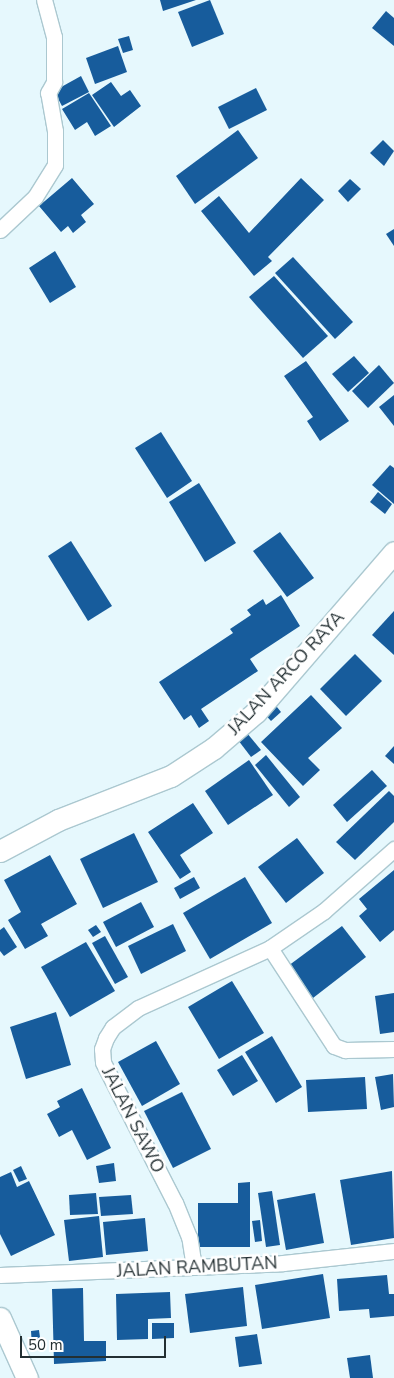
<!DOCTYPE html>
<html>
<head>
<meta charset="utf-8">
<style>
  body { margin:0 }
  #map { position:relative; width:394px; height:1378px; overflow:hidden; background:#e6f8fd; font-family:"Nunito Sans",sans-serif }
  div>[style] { position:absolute }
  .building>* { inset:0; background:#175c9c }
  .roads { filter:drop-shadow(1px 0 #abc8d0) drop-shadow(-1px 0 #abc8d0) drop-shadow(0 1px #abc8d0) drop-shadow(0 -1px #abc8d0) }
  .street>* { height:15px; margin:-7.5px; padding:0 7.5px; transform-origin:7.5px; border-radius:7.5px; background:#fff }
  .secondary>* { height:21px; margin:-10.5px; padding:0 10.5px; transform-origin:10.5px; border-radius:10.5px; background:#fff }
  span { translate:-50% -50%; white-space:nowrap; text-align:center; line-height:1.15; -webkit-text-stroke:5px #fff; paint-order:stroke }
  .street-label { font-size:18px; color:#232f32 }
  .scale { position:absolute; left:20px; top:1336px; width:146px; height:22px; box-sizing:border-box; border:2px solid #232f32; border-top:0; padding-left:6px; font-size:15px; line-height:18px; white-space:nowrap; color:#232f32; -webkit-text-stroke:4px #fff; paint-order:stroke }
</style>
</head>
<body>
<div id="map">
  <div class="building">
    <div style="clip-path:polygon(160px 0,196px 0,163px 11px)"></div>
    <div style="clip-path:polygon(210px 0,224px 34px,192px 47px,178px 12px)"></div>
    <div style="clip-path:polygon(386px 11px,394px 18px,394px 46px,372px 28px)"></div>
    <div style="clip-path:polygon(129px 36px,133px 50px,123px 53px,118px 39px)"></div>
    <div style="clip-path:polygon(118px 46px,127px 72px,95px 84px,86px 58px)"></div>
    <div style="clip-path:polygon(81px 76px,89px 92px,62px 106px,54px 91px)"></div>
    <div style="clip-path:polygon(111px 82px,121px 96px,130px 90px,141px 106px,114px 127px,92px 95px)"></div>
    <div style="clip-path:polygon(256px 88px,267px 110px,229px 129px,218px 107px)"></div>
    <div style="clip-path:polygon(89px 93px,111px 126px,95px 136px,87px 122px,75px 130px,62px 109px)"></div>
    <div style="clip-path:polygon(238px 130px,258px 158px,195px 204px,176px 176px)"></div>
    <div style="clip-path:polygon(383px 140px,394px 151px,384px 166px,370px 153px)"></div>
    <div style="clip-path:polygon(72px 178px,94px 204px,81px 215px,86px 222px,73px 233px,68px 226px,61px 232px,39px 206px)"></div>
    <div style="clip-path:polygon(301px 178px,324px 200px,268px 257px,272px 261px,254px 276px,201px 211px,219px 196px,249px 233px)"></div>
    <div style="clip-path:polygon(350px 179px,361px 189px,348px 202px,338px 191px)"></div>
    <div style="clip-path:polygon(394px 229px,394px 246px,386px 234px)"></div>
    <div style="clip-path:polygon(55px 251px,76px 287px,50px 303px,29px 268px)"></div>
    <div style="clip-path:polygon(293px 257px,353px 322px,335px 339px,275px 273px)"></div>
    <div style="clip-path:polygon(274px 276px,328px 336px,303px 358px,249px 297px)"></div>
    <div style="clip-path:polygon(354px 356px,369px 373px,348px 392px,332px 374px)"></div>
    <div style="clip-path:polygon(306px 361px,349px 421px,320px 441px,307px 421px,313px 417px,284px 376px)"></div>
    <div style="clip-path:polygon(379px 365px,394px 383px,368px 408px,352px 391px)"></div>
    <div style="clip-path:polygon(394px 395px,394px 426px,379px 407px)"></div>
    <div style="clip-path:polygon(161px 432px,192px 481px,167px 498px,135px 448px)"></div>
    <div style="clip-path:polygon(390px 465px,394px 468px,394px 504px,372px 485px)"></div>
    <div style="clip-path:polygon(199px 483px,236px 543px,205px 562px,169px 502px)"></div>
    <div style="clip-path:polygon(378px 492px,392px 504px,385px 514px,370px 502px)"></div>
    <div style="clip-path:polygon(280px 532px,314px 578px,287px 597px,253px 551px)"></div>
    <div style="clip-path:polygon(71px 541px,112px 606px,88px 621px,48px 556px)"></div>
    <div style="clip-path:polygon(281px 595px,300px 626px,250px 659px,258px 671px,201px 709px,209px 721px,199px 728px,191px 715px,184px 720px,159px 682px,233px 633px,230px 629px,251px 615px,247px 610px,263px 599px,266px 605px)"></div>
    <div style="clip-path:polygon(394px 611px,394px 655px,372px 635px)"></div>
    <div style="clip-path:polygon(355px 654px,382px 681px,346px 716px,320px 689px)"></div>
    <div style="clip-path:polygon(311px 695px,342px 728px,308px 758px,320px 770px,303px 786px,261px 742px)"></div>
    <div style="clip-path:polygon(272px 701px,281px 712px,271px 721px,261px 710px)"></div>
    <div style="clip-path:polygon(247px 733px,261px 750px,251px 757px,238px 740px)"></div>
    <div style="clip-path:polygon(394px 746px,394px 764px,385px 756px)"></div>
    <div style="clip-path:polygon(266px 755px,300px 797px,289px 807px,255px 765px)"></div>
    <div style="clip-path:polygon(249px 760px,273px 795px,228px 825px,205px 791px)"></div>
    <div style="clip-path:polygon(372px 770px,387px 786px,347px 822px,333px 805px)"></div>
    <div style="clip-path:polygon(389px 791px,394px 796px,394px 822px,355px 860px,336px 842px)"></div>
    <div style="clip-path:polygon(193px 803px,213px 833px,180px 855px,191px 872px,180px 879px,148px 832px)"></div>
    <div style="clip-path:polygon(134px 833px,158px 882px,103px 908px,80px 859px)"></div>
    <div style="clip-path:polygon(297px 838px,324px 873px,286px 903px,258px 867px)"></div>
    <div style="clip-path:polygon(50px 855px,77px 904px,41px 924px,48px 936px,25px 949px,8px 920px,21px 912px,4px 880px)"></div>
    <div style="clip-path:polygon(394px 870px,394px 930px,380px 942px,359px 916px,367px 909px,359px 899px)"></div>
    <div style="clip-path:polygon(194px 877px,200px 888px,180px 899px,174px 888px)"></div>
    <div style="clip-path:polygon(245px 877px,272px 923px,210px 959px,183px 913px)"></div>
    <div style="clip-path:polygon(141px 902px,154px 927px,116px 947px,103px 922px)"></div>
    <div style="clip-path:polygon(173px 924px,186px 951px,141px 974px,128px 946px)"></div>
    <div style="clip-path:polygon(96px 925px,101px 932px,93px 937px,88px 930px)"></div>
    <div style="clip-path:polygon(342px 926px,366px 957px,313px 998px,288px 966px)"></div>
    <div style="clip-path:polygon(4px 927px,17px 947px,4px 956px,0 951px,0 930px)"></div>
    <div style="clip-path:polygon(105px 936px,128px 977px,115px 984px,92px 943px)"></div>
    <div style="clip-path:polygon(86px 942px,115px 991px,70px 1017px,41px 967px)"></div>
    <div style="clip-path:polygon(232px 981px,264px 1033px,219px 1059px,188px 1007px)"></div>
    <div style="clip-path:polygon(394px 993px,394px 1032px,380px 1034px,375px 996px)"></div>
    <div style="clip-path:polygon(56px 1012px,71px 1065px,26px 1079px,10px 1027px)"></div>
    <div style="clip-path:polygon(272px 1036px,302px 1087px,276px 1103px,245px 1052px)"></div>
    <div style="clip-path:polygon(156px 1041px,180px 1084px,142px 1106px,118px 1062px)"></div>
    <div style="clip-path:polygon(242px 1055px,258px 1081px,233px 1096px,217px 1070px)"></div>
    <div style="clip-path:polygon(393px 1074px,394px 1107px,381px 1110px,375px 1077px)"></div>
    <div style="clip-path:polygon(365px 1077px,367px 1109px,308px 1112px,306px 1080px)"></div>
    <div style="clip-path:polygon(82px 1088px,111px 1148px,87px 1160px,72px 1130px,59px 1137px,47px 1114px,60px 1107px,57px 1101px)"></div>
    <div style="clip-path:polygon(182px 1092px,211px 1149px,173px 1168px,144px 1111px)"></div>
    <div style="clip-path:polygon(114px 1163px,116px 1181px,99px 1183px,96px 1166px)"></div>
    <div style="clip-path:polygon(21px 1166px,27px 1179px,19px 1182px,13px 1170px)"></div>
    <div style="clip-path:polygon(392px 1171px,394px 1238px,351px 1245px,340px 1180px)"></div>
    <div style="clip-path:polygon(11px 1172px,17px 1187px,29px 1181px,55px 1235px,11px 1256px,0 1234px,0 1177px)"></div>
    <div style="clip-path:polygon(250px 1182px,250px 1247px,198px 1247px,198px 1203px,238px 1203px,238px 1183px)"></div>
    <div style="clip-path:polygon(272px 1191px,280px 1245px,266px 1247px,258px 1193px)"></div>
    <div style="clip-path:polygon(96px 1193px,98px 1214px,70px 1215px,69px 1195px)"></div>
    <div style="clip-path:polygon(315px 1193px,324px 1243px,286px 1250px,277px 1200px)"></div>
    <div style="clip-path:polygon(131px 1195px,133px 1214px,101px 1216px,99px 1197px)"></div>
    <div style="clip-path:polygon(99px 1216px,103px 1257px,69px 1261px,64px 1220px)"></div>
    <div style="clip-path:polygon(145px 1218px,148px 1251px,106px 1255px,103px 1222px)"></div>
    <div style="clip-path:polygon(260px 1220px,262px 1241px,255px 1242px,252px 1221px)"></div>
    <div style="clip-path:polygon(323px 1274px,330px 1318px,262px 1329px,255px 1285px)"></div>
    <div style="clip-path:polygon(387px 1275px,389px 1294px,394px 1294px,394px 1316px,370px 1318px,369px 1309px,339px 1311px,337px 1279px)"></div>
    <div style="clip-path:polygon(243px 1287px,247px 1326px,190px 1333px,185px 1294px)"></div>
    <div style="clip-path:polygon(83px 1288px,84px 1341px,106px 1341px,106px 1361px,54px 1364px,52px 1289px)"></div>
    <div style="clip-path:polygon(170px 1292px,171px 1318px,148px 1319px,148px 1339px,117px 1340px,116px 1294px)"></div>
    <div style="clip-path:polygon(152px 1323px,174px 1323px,174px 1338px,152px 1339px)"></div>
    <div style="clip-path:polygon(39px 1330px,41px 1345px,32px 1346px,31px 1331px)"></div>
    <div style="clip-path:polygon(257px 1334px,262px 1364px,239px 1367px,235px 1337px)"></div>
    <div style="clip-path:polygon(370px 1355px,373px 1378px,350px 1378px,347px 1358px)"></div>
  </div>
  <div class="roads">
    <div class="street">
      <div style="left:0;top:230px;width:48px;rotate:-43.3deg"></div>
      <div style="left:35px;top:197px;width:38px;rotate:-58deg"></div>
      <div style="left:55px;top:165px;width:34px;rotate:-90deg"></div>
      <div style="left:55px;top:131px;width:39px;rotate:-100deg"></div>
      <div style="left:48px;top:93px;width:13px;rotate:-61deg"></div>
      <div style="left:54px;top:82px;width:45px;rotate:-90deg"></div>
      <div style="left:54px;top:37px;width:38px;rotate:-105deg"></div>
      <div style="left:270px;top:948px;width:117px;rotate:56.9deg"></div>
      <div style="left:334px;top:1046px;width:12px;rotate:20deg"></div>
      <div style="left:345px;top:1050px;width:49px;rotate:-1.2deg"></div>
      <div style="left:194px;top:1267px;width:30px;rotate:-99deg"></div>
      <div style="left:189px;top:1237px;width:37px;rotate:-112deg"></div>
      <div style="left:175px;top:1203px;width:158px;rotate:-117.1deg"></div>
      <div style="left:103px;top:1062px;width:13px;rotate:-94deg"></div>
      <div style="left:102px;top:1049px;width:12px;rotate:-70deg"></div>
      <div style="left:106px;top:1038px;width:13px;rotate:-58deg"></div>
      <div style="left:113px;top:1027px;width:31px;rotate:-37deg"></div>
      <div style="left:138px;top:1008px;width:145px;rotate:-24.4deg"></div>
      <div style="left:270px;top:948px;width:65px;rotate:-34.4deg"></div>
      <div style="left:324px;top:911px;width:94px;rotate:-41.5deg"></div>
      <div style="left:0;top:1275px;width:283px;rotate:-2.4deg"></div>
      <div style="left:283px;top:1263px;width:112px;rotate:-6.2deg"></div>
    </div>
    <div class="secondary">
      <div style="left:0;top:851px;width:66px;rotate:-28.1deg"></div>
      <div style="left:58px;top:820px;width:121px;rotate:-21.3deg"></div>
      <div style="left:171px;top:776px;width:51px;rotate:-33.1deg"></div>
      <div style="left:214px;top:748px;width:55px;rotate:-40.6deg"></div>
      <div style="left:256px;top:712px;width:211px;rotate:-49.2deg"></div>
      <div style="left:0;top:1318px;width:66px;rotate:65.8deg"></div>
    </div>
  </div>
  <div class="street-label">
    <span style="left:286px;top:673px;rotate:-47deg">JALAN ARCO RAYA</span>
    <span style="left:133px;top:1120px;rotate:63deg">JALAN SAWO</span>
    <span style="left:197px;top:1267px;rotate:-3deg">JALAN RAMBUTAN</span>
  </div>
  <div class="scale">50 m</div>
</div>
</body>
</html>
